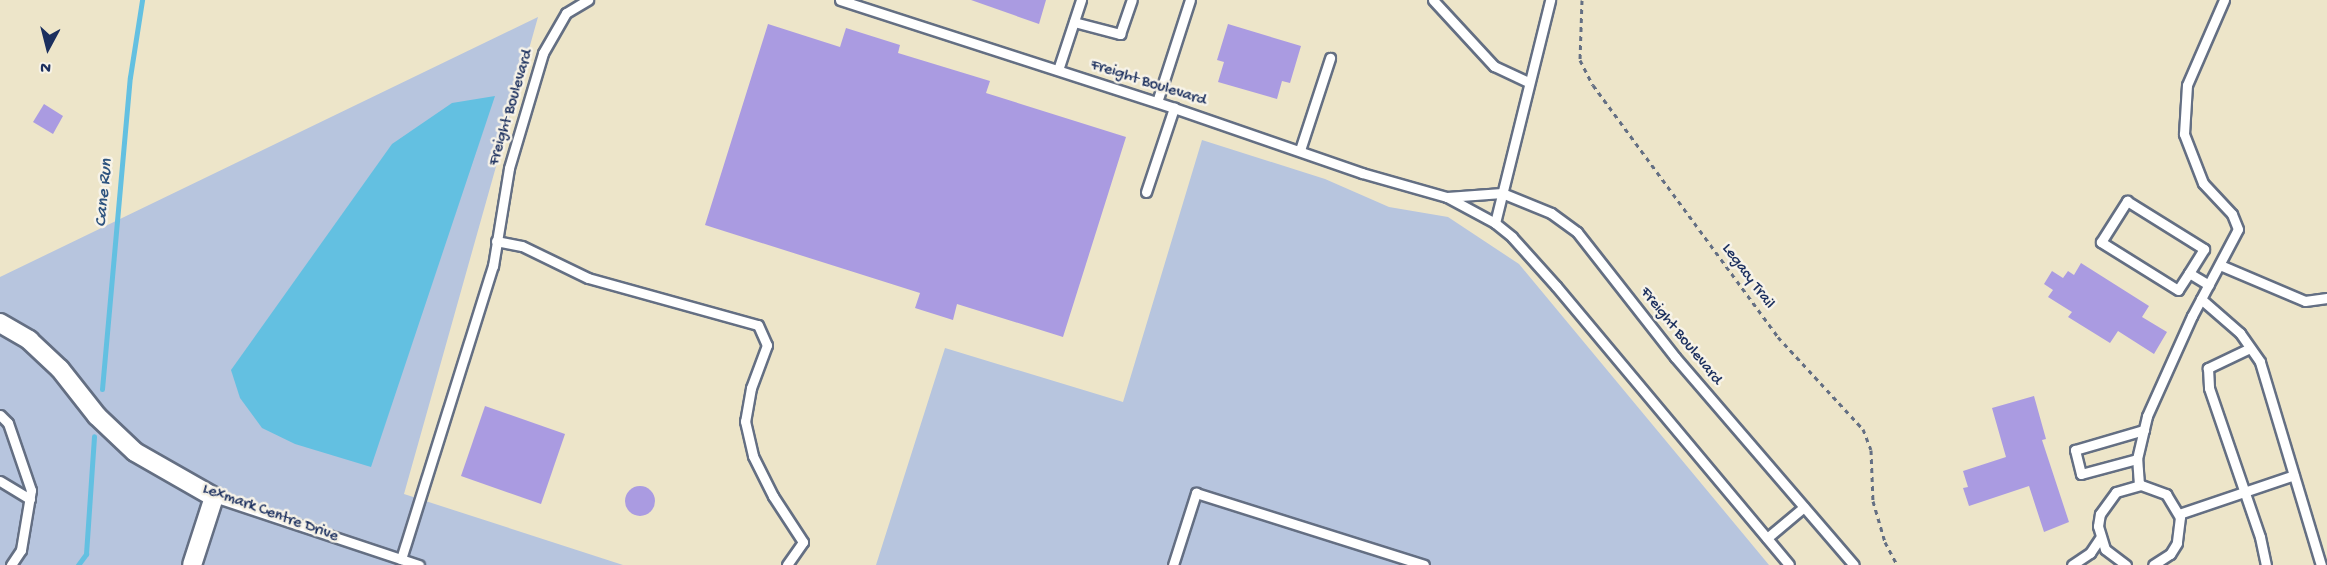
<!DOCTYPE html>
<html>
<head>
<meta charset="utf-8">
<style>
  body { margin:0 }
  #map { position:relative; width:2327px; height:565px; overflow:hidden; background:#ede5c9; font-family:"Gochi Hand",sans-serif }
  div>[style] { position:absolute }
  .industrial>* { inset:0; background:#b7c5de }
  .water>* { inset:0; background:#63c0e1 }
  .stream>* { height:5px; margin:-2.5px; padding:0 2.5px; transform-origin:2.5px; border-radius:2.5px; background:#63c0e1 }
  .building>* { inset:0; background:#aa9be1 }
  .round { border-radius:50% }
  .path>* { height:3px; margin-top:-1.5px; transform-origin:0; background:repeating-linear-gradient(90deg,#646f83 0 4.5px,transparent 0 9px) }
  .roads { filter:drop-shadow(2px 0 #646f83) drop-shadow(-2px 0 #646f83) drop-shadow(0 2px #646f83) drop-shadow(0 -2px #646f83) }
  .lane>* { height:9px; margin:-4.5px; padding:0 4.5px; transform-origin:4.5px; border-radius:4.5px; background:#fff }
  .street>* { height:18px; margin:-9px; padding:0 9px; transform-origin:9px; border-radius:9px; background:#fff }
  span { translate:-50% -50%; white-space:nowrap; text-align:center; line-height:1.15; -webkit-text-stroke:5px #f7f3e8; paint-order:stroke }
  .street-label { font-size:16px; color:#1b2f5e }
  .water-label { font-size:18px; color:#2d537f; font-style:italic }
  .north { position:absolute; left:18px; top:18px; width:60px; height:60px; -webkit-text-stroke:4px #f7f3e8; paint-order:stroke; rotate:187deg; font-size:16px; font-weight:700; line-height:24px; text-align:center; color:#1b2f5e }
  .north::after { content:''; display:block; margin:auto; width:21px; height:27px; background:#1b2f5e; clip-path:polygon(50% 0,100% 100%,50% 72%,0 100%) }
</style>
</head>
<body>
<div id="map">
  <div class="industrial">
    <div style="clip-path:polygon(538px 17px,404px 494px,623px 565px,0 565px,0 277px)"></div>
    <div style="clip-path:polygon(1202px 140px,1325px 179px,1389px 207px,1448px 217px,1519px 264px,1769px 565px,876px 565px,945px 348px,1123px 402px)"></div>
  </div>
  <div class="water">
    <div style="clip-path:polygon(495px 96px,371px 467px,295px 444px,262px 428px,240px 398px,231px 370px,392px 144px,452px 103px)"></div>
  </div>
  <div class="stream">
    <div style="left:102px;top:389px;width:313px;rotate:-84.9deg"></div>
    <div style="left:130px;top:77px;width:78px;rotate:-81.1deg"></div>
    <div style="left:78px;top:565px;width:14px;rotate:-54deg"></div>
    <div style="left:86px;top:554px;width:118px;rotate:-86.1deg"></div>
  </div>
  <div class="building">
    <div style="clip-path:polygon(971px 0,1046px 0,1039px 24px)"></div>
    <div style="clip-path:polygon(768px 24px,840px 47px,846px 28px,900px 45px,898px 53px,990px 81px,986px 93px,1126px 137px,1063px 337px,957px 304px,953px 320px,915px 308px,920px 293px,705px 225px)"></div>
    <div style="clip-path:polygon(1228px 24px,1301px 46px,1290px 83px,1282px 81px,1277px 99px,1218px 82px,1224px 62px,1217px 60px)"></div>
    <div style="clip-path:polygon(44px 104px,63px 116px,53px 134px,33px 122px)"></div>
    <div style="clip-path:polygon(2081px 263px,2149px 306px,2142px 317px,2167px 332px,2154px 354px,2118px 331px,2110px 343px,2068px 317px,2072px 312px,2048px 297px,2053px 290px,2044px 284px,2052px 271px,2063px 278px,2068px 271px,2074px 275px)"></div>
    <div style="clip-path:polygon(2034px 396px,2046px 439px,2042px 440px,2069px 522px,2044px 532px,2029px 486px,1969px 506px,1963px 488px,1968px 487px,1963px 471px,2006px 457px,1992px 408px)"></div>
    <div style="clip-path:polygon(485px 406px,565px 434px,541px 504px,461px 476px)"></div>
    <div class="round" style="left:625px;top:486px;width:30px;height:30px"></div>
  </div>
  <div class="path">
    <div style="left:1582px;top:0;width:60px;rotate:91.9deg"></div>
    <div style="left:1580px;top:60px;width:28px;rotate:63deg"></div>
    <div style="left:1593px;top:85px;width:313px;rotate:53.7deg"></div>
    <div style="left:1778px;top:337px;width:125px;rotate:47.3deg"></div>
    <div style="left:1863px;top:429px;width:22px;rotate:69deg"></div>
    <div style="left:1871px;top:450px;width:51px;rotate:87.8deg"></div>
    <div style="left:1873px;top:501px;width:43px;rotate:73.7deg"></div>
    <div style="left:1885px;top:542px;width:26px;rotate:62deg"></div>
  </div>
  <div class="roads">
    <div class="lane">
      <div style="left:840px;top:0;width:351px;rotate:17.9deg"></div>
      <div style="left:1174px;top:108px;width:199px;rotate:19.1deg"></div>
      <div style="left:1362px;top:173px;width:88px;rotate:15.8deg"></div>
      <div style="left:1447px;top:197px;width:55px;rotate:28.4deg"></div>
      <div style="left:1495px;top:223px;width:22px;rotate:39deg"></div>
      <div style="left:1512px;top:237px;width:66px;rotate:48.1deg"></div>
      <div style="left:1556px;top:286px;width:363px;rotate:50.1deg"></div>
      <div style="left:1433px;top:0;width:90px;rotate:47.3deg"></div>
      <div style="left:1494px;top:66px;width:38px;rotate:25deg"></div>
      <div style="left:1074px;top:22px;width:48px;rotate:14.6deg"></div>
      <div style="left:1120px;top:34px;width:36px;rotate:-71deg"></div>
      <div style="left:1058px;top:70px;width:74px;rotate:-71.8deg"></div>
      <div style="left:1157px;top:102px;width:107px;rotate:-72.1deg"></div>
      <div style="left:1300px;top:150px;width:97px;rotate:-71.9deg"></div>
      <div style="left:1146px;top:192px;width:89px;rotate:-71.6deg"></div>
      <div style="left:1447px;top:197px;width:55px;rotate:-4.2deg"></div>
      <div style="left:1502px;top:193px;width:53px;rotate:22.2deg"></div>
      <div style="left:1551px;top:213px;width:32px;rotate:36deg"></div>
      <div style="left:1577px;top:232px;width:159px;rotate:51.9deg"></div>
      <div style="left:1675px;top:357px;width:274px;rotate:49.3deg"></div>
      <div style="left:1495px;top:223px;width:230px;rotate:-76.1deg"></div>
      <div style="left:496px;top:241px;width:26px;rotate:11deg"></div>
      <div style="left:522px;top:246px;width:73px;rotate:25.9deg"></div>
      <div style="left:588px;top:278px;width:176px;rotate:15.5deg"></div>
      <div style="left:758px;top:325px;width:22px;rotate:66deg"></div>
      <div style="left:767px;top:345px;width:46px;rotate:110.4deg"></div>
      <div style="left:751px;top:388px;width:34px;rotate:100deg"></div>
      <div style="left:745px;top:421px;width:36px;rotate:77deg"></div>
      <div style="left:753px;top:456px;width:45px;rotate:63.4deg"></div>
      <div style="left:773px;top:496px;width:55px;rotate:56.9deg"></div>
      <div style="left:803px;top:542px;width:28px;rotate:125deg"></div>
      <div style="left:2220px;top:265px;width:92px;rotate:23deg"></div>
      <div style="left:2305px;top:301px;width:22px;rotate:-8deg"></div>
      <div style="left:2189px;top:273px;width:20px;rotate:123deg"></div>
      <div style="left:2178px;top:290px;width:91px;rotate:-148.1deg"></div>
      <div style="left:2101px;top:242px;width:49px;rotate:-57.6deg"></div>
      <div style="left:2127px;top:201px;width:91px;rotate:31.9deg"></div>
      <div style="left:2204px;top:249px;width:28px;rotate:122deg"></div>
      <div style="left:2189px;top:273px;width:23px;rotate:31deg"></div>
      <div style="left:2201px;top:299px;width:52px;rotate:41.1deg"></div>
      <div style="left:2240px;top:333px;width:35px;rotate:55deg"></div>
      <div style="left:2260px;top:362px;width:212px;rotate:73.3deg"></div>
      <div style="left:2250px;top:348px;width:47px;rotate:154.5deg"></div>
      <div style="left:2208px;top:368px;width:20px;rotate:87deg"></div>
      <div style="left:2209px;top:388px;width:157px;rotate:71.1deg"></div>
      <div style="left:2260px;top:537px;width:29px;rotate:78deg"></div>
      <div style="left:0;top:415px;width:11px;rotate:45deg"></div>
      <div style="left:8px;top:423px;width:71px;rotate:71.1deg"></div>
      <div style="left:31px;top:490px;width:61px;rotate:99.5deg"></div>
      <div style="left:21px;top:550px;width:18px;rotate:124deg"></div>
      <div style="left:2137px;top:459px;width:58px;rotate:165deg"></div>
      <div style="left:2081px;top:474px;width:25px;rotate:-104deg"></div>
      <div style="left:2075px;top:450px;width:72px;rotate:-16.2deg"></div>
      <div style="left:0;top:481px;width:35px;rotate:31deg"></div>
      <div style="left:2139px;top:485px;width:26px;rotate:-94deg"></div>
      <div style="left:2137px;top:459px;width:44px;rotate:-76.9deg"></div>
      <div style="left:2147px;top:416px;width:110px;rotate:-65.8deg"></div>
      <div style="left:2192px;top:316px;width:98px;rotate:-62.1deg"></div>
      <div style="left:2238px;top:229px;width:16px;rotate:-112deg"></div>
      <div style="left:2232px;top:214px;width:42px;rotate:-133.1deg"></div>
      <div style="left:2203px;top:183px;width:53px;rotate:-111.2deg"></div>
      <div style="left:2184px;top:134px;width:49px;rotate:-86.5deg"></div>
      <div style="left:2187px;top:85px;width:93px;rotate:-66.5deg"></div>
      <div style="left:214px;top:497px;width:216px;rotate:18.4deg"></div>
      <div style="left:2179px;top:514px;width:121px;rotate:-18.7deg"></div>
      <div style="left:1767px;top:538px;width:48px;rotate:-40deg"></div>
      <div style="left:401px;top:559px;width:307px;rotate:-72.6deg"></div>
      <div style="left:493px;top:266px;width:99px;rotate:-80.7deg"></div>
      <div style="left:509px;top:168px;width:120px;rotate:-73.5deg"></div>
      <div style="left:543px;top:53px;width:46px;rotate:-60.1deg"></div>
      <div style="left:566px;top:13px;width:26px;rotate:-31deg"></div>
      <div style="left:1173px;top:565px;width:76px;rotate:-72.3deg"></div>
      <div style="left:1196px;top:493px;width:239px;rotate:17.5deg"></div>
      <div style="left:2072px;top:565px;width:22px;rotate:-34deg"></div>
      <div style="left:2090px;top:553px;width:18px;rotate:-56deg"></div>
      <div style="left:2126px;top:565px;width:26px;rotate:-143deg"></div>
      <div style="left:2105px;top:549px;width:24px;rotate:-107deg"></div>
      <div style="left:2098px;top:526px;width:12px;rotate:-81deg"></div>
      <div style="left:2100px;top:514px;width:27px;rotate:-54deg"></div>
      <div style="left:2116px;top:492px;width:26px;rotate:-16deg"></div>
      <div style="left:2141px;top:485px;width:27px;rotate:20deg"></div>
      <div style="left:2166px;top:494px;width:27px;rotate:59deg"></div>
      <div style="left:2180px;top:517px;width:26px;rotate:97deg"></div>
      <div style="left:2177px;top:543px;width:13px;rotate:122deg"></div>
      <div style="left:2170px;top:554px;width:20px;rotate:147deg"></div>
    </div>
    <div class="street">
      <div style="left:0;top:323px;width:34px;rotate:30deg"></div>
      <div style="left:29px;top:340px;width:42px;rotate:43.1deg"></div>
      <div style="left:60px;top:369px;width:60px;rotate:51.8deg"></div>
      <div style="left:97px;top:416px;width:52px;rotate:43.5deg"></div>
      <div style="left:135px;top:452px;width:91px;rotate:29.7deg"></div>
      <div style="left:214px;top:497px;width:71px;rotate:107.9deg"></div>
    </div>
  </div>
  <div class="street-label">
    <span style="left:1148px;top:84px;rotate:18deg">Freight Boulevard</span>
    <span style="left:512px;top:108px;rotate:-73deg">Freight Boulevard</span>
    <span style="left:1747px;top:277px;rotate:53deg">Legacy Trail</span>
    <span style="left:1680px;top:337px;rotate:51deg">Freight Boulevard</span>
    <span style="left:270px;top:514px;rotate:20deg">Lexmark Centre Drive</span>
  </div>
  <div class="water-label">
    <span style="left:105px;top:193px;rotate:-85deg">Cane Run</span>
  </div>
  <div class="north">N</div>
</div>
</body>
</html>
